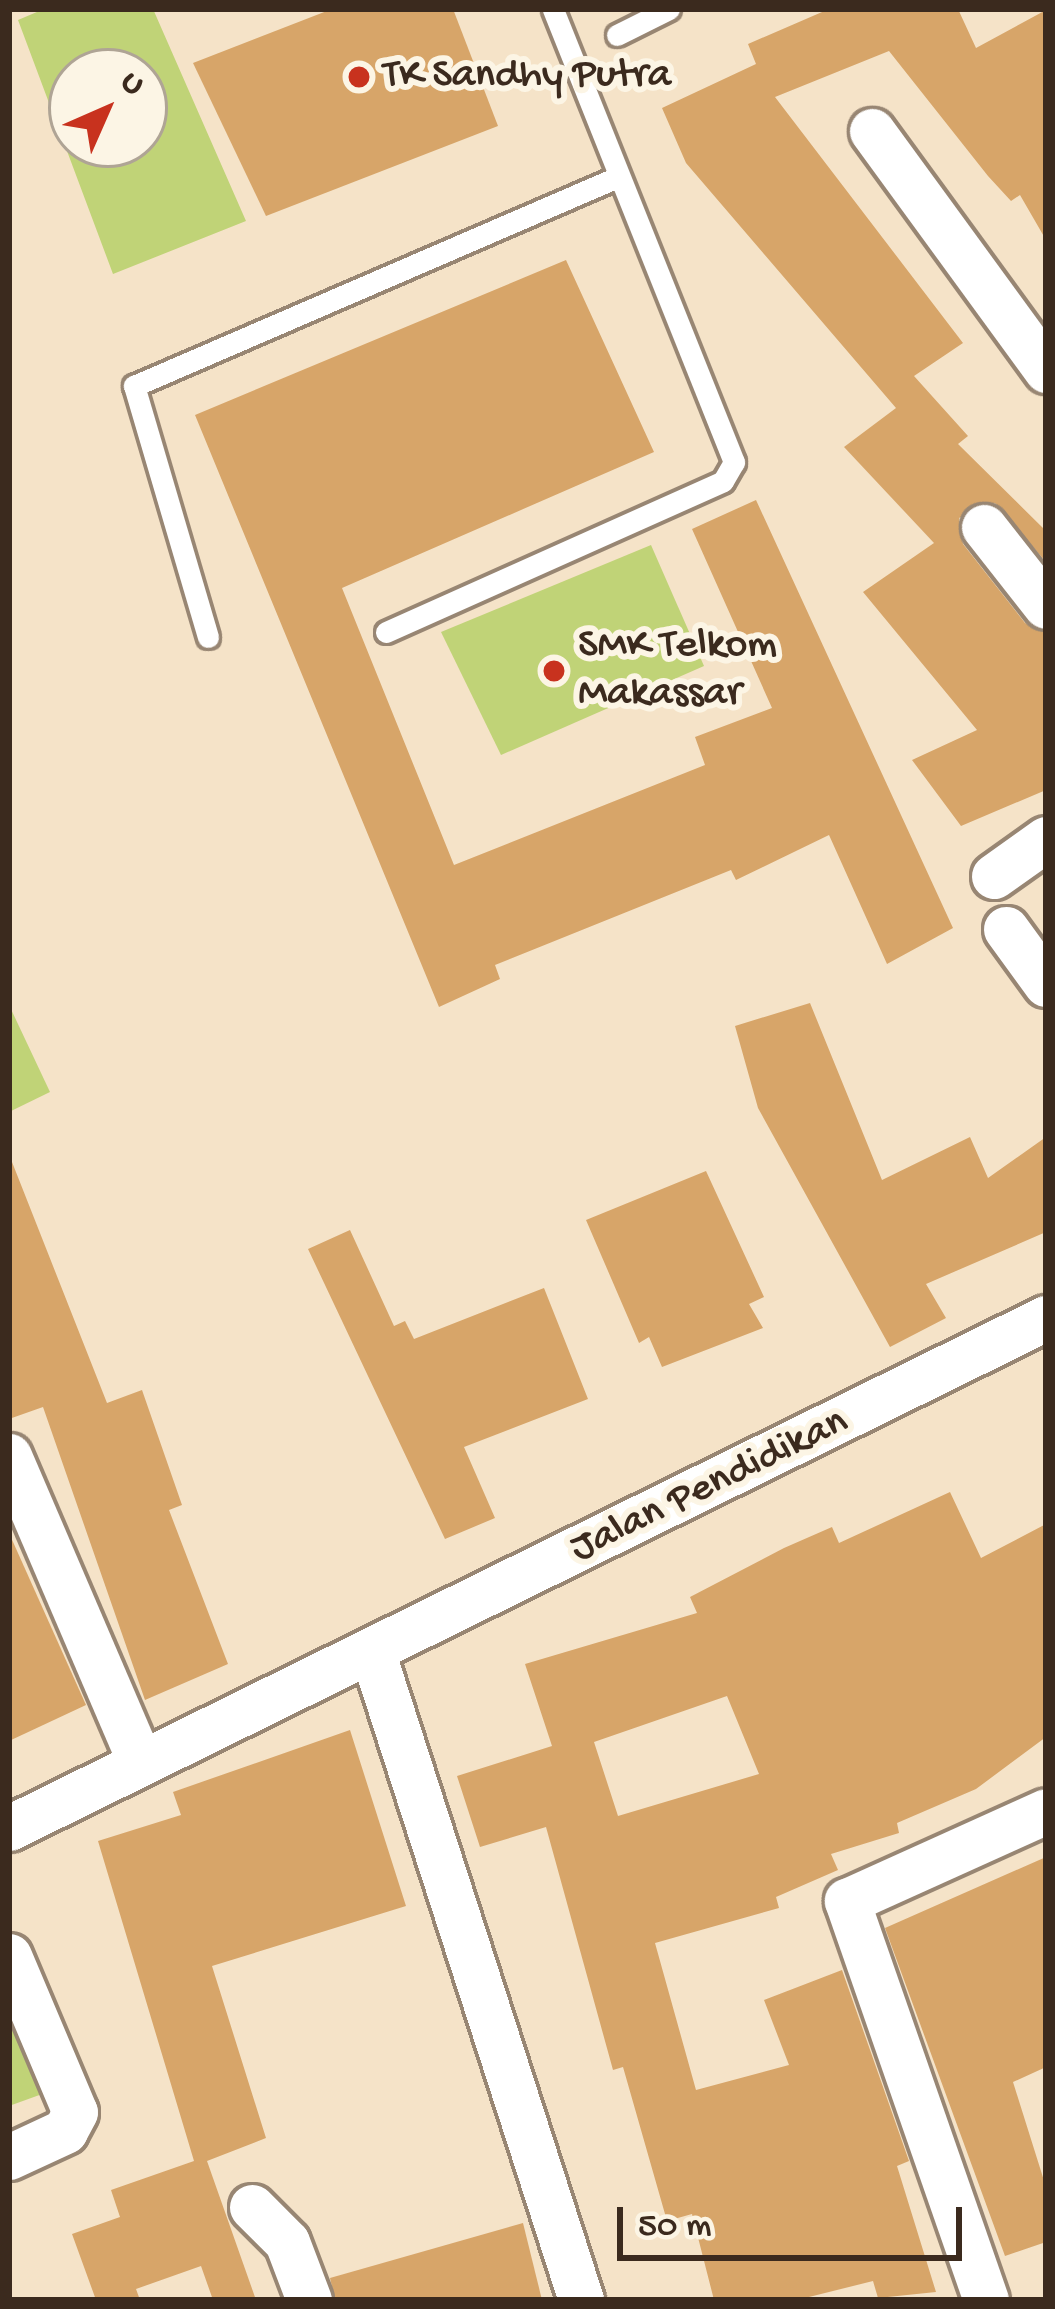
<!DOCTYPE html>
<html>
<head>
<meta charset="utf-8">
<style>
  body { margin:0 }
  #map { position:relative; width:1055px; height:2309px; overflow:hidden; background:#f5e3c8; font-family:"Gochi Hand",sans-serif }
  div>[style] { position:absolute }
  .green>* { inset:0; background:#c0d377 }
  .building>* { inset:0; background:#d7a569 }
  .roads { filter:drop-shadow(3px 0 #988673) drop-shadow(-3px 0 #988673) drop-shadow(0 3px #988673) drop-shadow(0 -3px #988673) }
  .lane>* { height:21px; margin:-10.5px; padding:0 10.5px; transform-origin:10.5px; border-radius:10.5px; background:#fff }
  .street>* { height:45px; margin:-22.5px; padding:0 22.5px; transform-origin:22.5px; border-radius:22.5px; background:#fff }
  .dots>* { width:33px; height:33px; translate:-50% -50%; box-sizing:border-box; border:6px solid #fcf5e5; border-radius:50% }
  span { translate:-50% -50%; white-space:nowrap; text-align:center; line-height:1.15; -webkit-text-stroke:12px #fcf5e5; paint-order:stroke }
  .poi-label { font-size:42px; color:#3b2a1e }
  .left { translate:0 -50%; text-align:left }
  .street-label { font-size:42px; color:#3b2a1e }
  .frame { position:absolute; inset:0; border:12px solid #3b2a1e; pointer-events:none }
  .north { position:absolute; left:48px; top:48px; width:120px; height:120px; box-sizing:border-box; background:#fcf5e5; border:3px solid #afa495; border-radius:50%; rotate:45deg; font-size:33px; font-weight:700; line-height:48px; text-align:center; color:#3b2a1e }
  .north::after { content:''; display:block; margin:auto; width:42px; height:54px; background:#c8321e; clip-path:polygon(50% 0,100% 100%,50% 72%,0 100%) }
  .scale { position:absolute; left:617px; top:2207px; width:345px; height:54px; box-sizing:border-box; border:6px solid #3b2a1e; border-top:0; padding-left:15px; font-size:36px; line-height:42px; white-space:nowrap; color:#3b2a1e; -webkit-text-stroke:9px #fcf5e5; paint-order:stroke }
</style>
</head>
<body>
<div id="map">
  <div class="green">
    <div style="clip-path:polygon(evenodd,44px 9px,153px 9px,246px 221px,113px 274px,18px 20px,44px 9px,72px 72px,144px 72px,144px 144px,72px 144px,72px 72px)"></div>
    <div style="clip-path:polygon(651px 545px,704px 666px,501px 755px,441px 632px)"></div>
    <div style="clip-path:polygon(9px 1005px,50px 1092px,9px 1112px)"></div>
    <div style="clip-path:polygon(9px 2006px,45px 2093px,9px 2106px)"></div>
  </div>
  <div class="building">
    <div style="clip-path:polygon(332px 9px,453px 9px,498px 126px,266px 216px,193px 63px)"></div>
    <div style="clip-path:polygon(829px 9px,958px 9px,976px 48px,1046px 10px,1046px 240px,1020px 195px,1011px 201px,988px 176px,889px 51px,775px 97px,963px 343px,914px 376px,968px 436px,958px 444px,1046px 531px,1046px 562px,995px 503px,959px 518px,963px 544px,1025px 623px,1046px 632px,1046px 790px,961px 826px,912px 760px,977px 730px,863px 592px,934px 543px,844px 447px,896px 408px,686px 163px,662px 108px,756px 64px,748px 44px)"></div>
    <div style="clip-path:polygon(566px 260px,654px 452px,342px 588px,454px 865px,705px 765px,695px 737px,772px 708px,692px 529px,756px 500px,953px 928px,887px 964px,829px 835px,736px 880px,731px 870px,495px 965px,500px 979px,439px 1007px,195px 415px)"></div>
    <div style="clip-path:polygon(810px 1003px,882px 1180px,970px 1137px,988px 1178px,1046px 1137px,1046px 1232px,926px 1284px,946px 1318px,890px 1347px,758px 1108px,735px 1026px)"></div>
    <div style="clip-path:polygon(12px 1162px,107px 1403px,142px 1390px,182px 1505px,169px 1510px,228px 1664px,145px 1700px,43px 1407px,9px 1419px)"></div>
    <div style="clip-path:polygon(706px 1171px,764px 1297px,749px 1304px,763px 1328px,662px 1367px,649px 1337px,639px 1343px,586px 1220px)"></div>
    <div style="clip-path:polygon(350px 1230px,394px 1326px,405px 1321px,414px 1339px,544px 1288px,588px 1399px,464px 1447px,495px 1518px,445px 1539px,308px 1249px)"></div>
    <div style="clip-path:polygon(evenodd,950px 1492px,981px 1558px,1046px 1524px,1046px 1737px,976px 1789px,897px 1823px,899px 1833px,831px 1854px,838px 1870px,776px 1897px,779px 1908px,655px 1943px,696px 2090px,789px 2065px,764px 2000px,842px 1970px,909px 2161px,897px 2166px,936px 2292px,878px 2298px,873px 2281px,797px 2300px,714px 2300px,692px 2214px,667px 2221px,623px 2067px,613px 2070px,546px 1827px,480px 1847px,457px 1776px,552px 1746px,525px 1664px,697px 1613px,690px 1597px,784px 1548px,832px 1527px,839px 1543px,950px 1492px,727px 1696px,759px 1774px,618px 1816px,594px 1742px,727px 1696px)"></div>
    <div style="clip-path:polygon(9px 1533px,86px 1705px,9px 1741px)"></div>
    <div style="clip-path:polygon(350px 1730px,406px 1906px,212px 1966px,266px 2138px,207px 2161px,256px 2300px,213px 2300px,201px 2266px,136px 2289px,140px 2300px,96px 2300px,72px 2234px,120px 2217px,111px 2190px,194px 2161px,98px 1841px,181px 1815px,173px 1792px)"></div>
    <div style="clip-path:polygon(1046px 1857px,1046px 2067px,1013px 2082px,1046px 2187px,1046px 2242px,1005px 2256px,885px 1928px)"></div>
    <div style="clip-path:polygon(523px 2223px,542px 2300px,335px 2300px,330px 2278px)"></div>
  </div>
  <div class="roads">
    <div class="lane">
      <div style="left:617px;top:35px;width:58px;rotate:-26.6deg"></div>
      <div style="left:386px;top:632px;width:369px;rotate:-24.1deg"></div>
      <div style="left:723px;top:481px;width:22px;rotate:-60deg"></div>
      <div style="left:734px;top:462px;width:488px;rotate:-111.8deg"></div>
      <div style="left:208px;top:637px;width:262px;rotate:-106.4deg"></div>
      <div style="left:134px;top:386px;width:522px;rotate:-23.37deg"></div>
    </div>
    <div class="street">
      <div style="left:872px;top:131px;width:296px;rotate:53.9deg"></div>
      <div style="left:984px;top:527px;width:100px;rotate:51.9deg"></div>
      <div style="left:994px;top:876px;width:64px;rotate:-35.4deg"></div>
      <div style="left:1006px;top:929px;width:68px;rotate:54deg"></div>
      <div style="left:9px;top:1456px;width:331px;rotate:66.8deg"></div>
      <div style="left:373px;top:1654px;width:679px;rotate:72.15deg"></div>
      <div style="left:9px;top:1828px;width:1156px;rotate:-26.19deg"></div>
      <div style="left:9px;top:1956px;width:169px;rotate:67.1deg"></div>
      <div style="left:75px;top:2112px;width:21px;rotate:118deg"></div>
      <div style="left:65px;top:2131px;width:62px;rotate:155.1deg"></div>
      <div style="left:252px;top:2207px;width:49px;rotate:45deg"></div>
      <div style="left:287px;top:2242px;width:62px;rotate:69.2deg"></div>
      <div style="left:986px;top:2300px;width:423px;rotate:-109.2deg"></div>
      <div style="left:847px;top:1901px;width:218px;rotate:-24.3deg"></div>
    </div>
  </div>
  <div class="dots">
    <div style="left:359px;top:77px;background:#c8321e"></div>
    <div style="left:554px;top:671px;background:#c8321e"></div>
  </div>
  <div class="poi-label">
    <span class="left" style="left:383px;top:77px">TK Sandhy Putra</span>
    <span class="left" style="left:578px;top:671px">SMK Telkom<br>Makassar</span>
  </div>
  <div class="street-label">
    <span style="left:710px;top:1487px;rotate:-26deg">Jalan Pendidikan</span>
  </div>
  <div class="frame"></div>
  <div class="north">U</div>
  <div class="scale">50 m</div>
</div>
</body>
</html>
